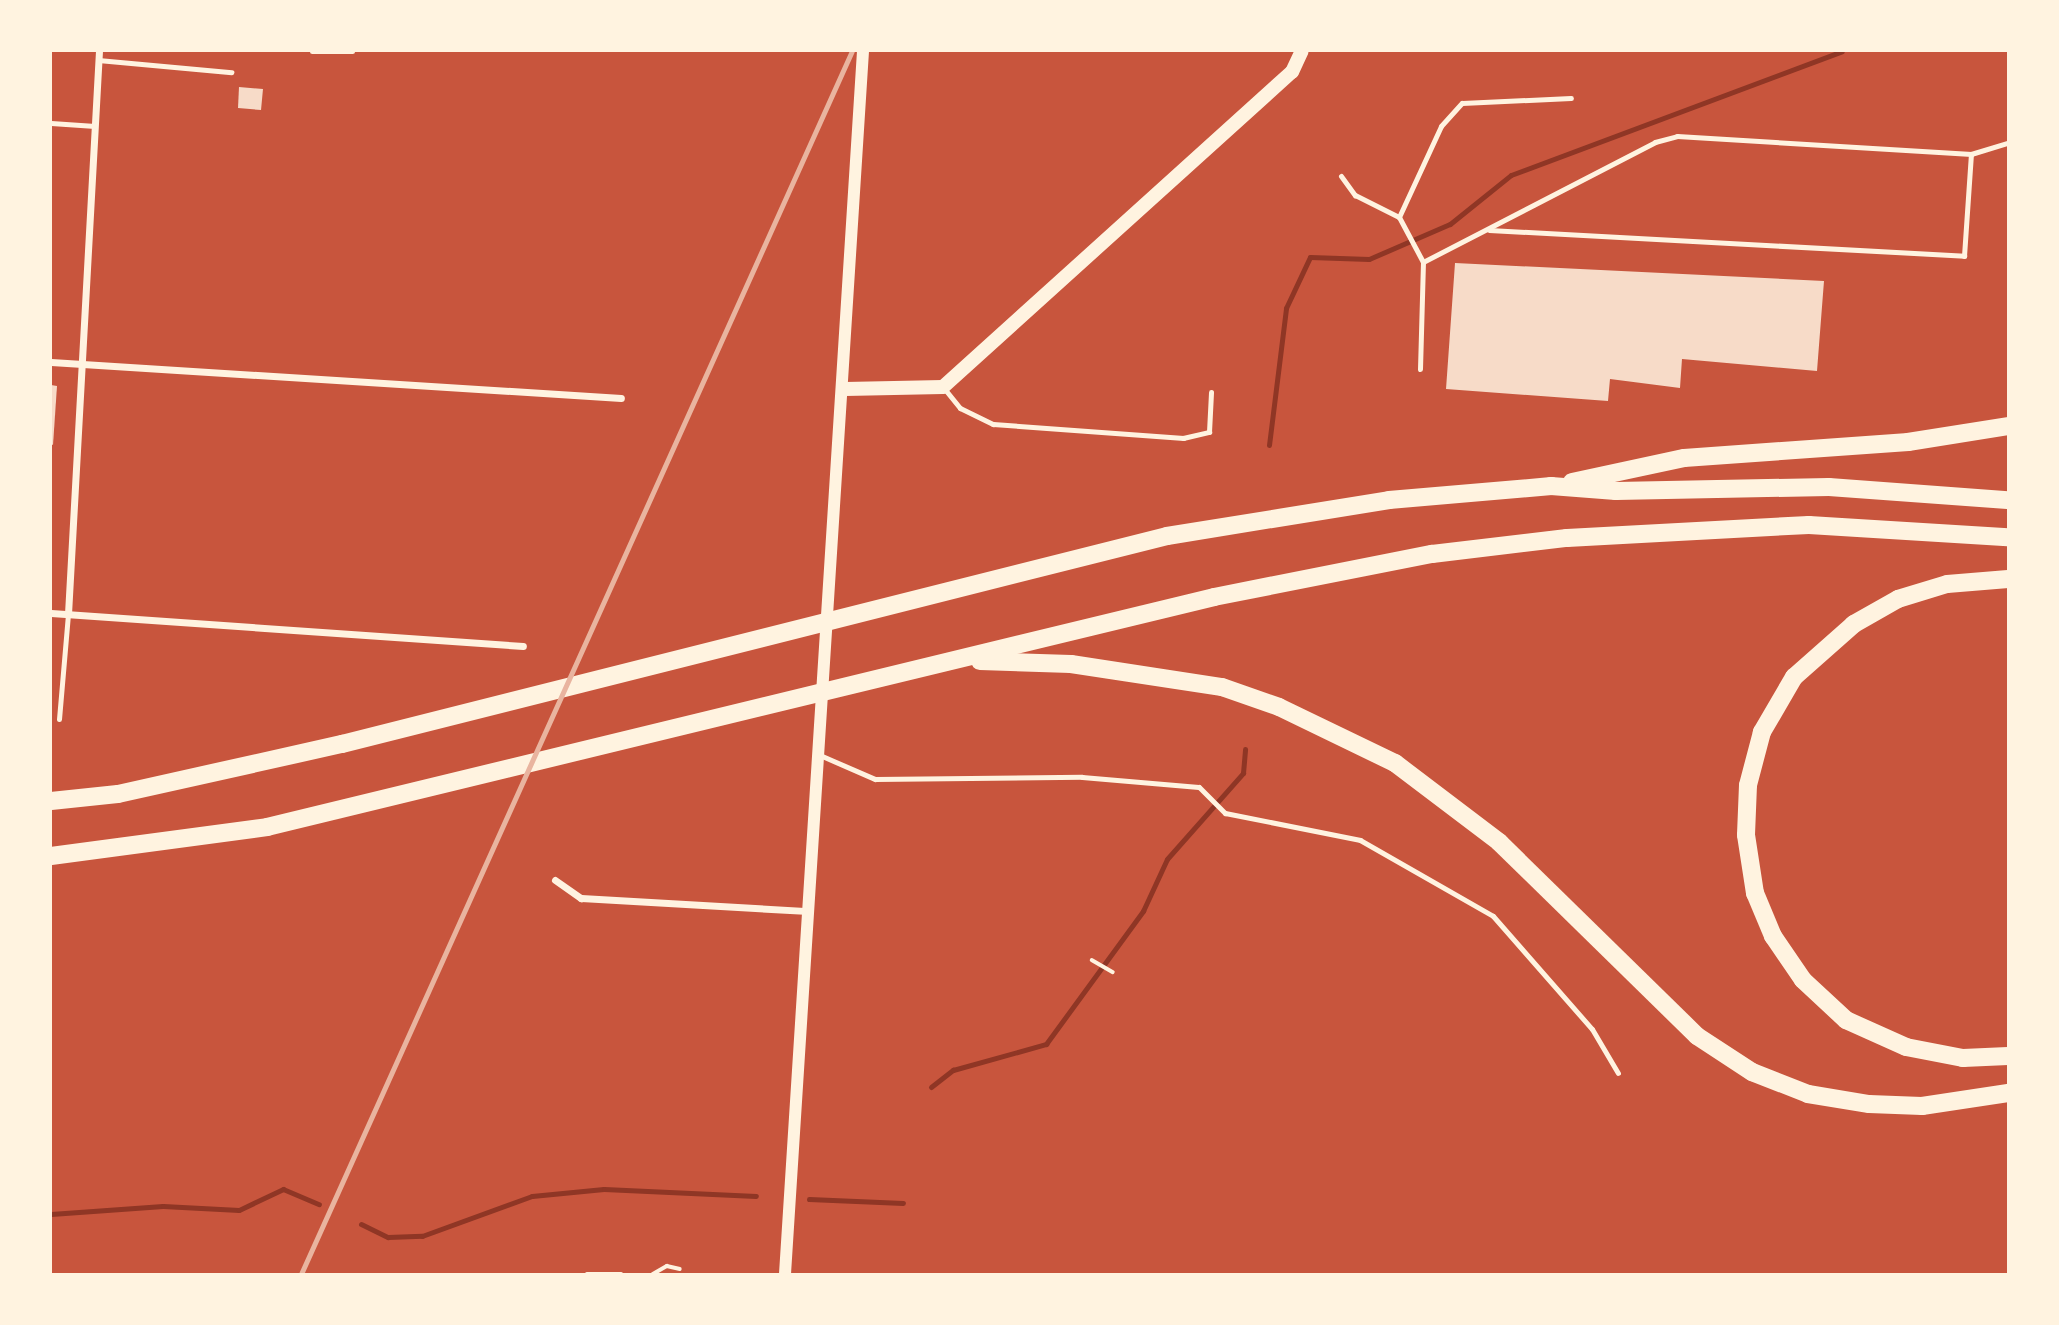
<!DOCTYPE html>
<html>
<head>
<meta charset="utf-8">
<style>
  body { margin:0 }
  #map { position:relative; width:2059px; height:1325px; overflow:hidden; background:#c8553d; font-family:"Space Grotesk",sans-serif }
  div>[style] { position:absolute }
  .stream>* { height:5px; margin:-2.5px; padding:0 2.5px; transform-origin:2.5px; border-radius:2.5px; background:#8f3625 }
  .building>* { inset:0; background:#f7dbc8 }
  .path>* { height:3.5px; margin:-1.75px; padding:0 1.75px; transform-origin:1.75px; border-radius:1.75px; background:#fff3e0 }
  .service>* { height:5px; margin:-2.5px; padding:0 2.5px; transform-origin:2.5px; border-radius:2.5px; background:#fff3e0 }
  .minor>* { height:7px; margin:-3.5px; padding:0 3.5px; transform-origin:3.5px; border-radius:3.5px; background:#fff3e0 }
  .tertiary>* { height:12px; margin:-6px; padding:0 6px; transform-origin:6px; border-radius:6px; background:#fff3e0 }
  .secondary>* { height:14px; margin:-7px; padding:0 7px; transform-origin:7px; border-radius:7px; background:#fff3e0 }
  .motorway>* { height:18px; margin:-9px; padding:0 9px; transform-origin:9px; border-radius:9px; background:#fff3e0 }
  .rail>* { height:5px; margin:-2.5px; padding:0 2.5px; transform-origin:2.5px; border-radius:2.5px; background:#e9b49f }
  span { translate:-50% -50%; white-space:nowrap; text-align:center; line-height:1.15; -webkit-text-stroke:5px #fff3e0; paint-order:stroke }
  .frame { position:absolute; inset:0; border:52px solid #fff3e0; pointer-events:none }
</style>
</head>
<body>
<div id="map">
  <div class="stream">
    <div style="left:1269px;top:445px;width:138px;rotate:-82.9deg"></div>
    <div style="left:1286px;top:308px;width:56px;rotate:-64.8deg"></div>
    <div style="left:1310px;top:257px;width:59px;rotate:1.9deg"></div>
    <div style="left:1369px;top:259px;width:88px;rotate:-23.4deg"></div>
    <div style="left:1450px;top:224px;width:78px;rotate:-38.8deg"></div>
    <div style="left:1511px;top:175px;width:353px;rotate:-20.5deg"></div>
    <div style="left:931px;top:1087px;width:28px;rotate:-38deg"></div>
    <div style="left:953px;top:1070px;width:97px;rotate:-15.6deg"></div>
    <div style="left:1046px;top:1044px;width:165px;rotate:-53.9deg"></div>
    <div style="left:1143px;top:911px;width:57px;rotate:-65.2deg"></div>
    <div style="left:1167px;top:859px;width:115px;rotate:-48.5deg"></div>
    <div style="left:1243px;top:773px;width:24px;rotate:-85deg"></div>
    <div style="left:809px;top:1199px;width:94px;rotate:2.4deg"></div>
    <div style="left:51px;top:1214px;width:112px;rotate:-4.1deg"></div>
    <div style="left:163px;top:1206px;width:76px;rotate:3deg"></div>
    <div style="left:239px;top:1210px;width:49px;rotate:-25.5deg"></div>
    <div style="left:283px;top:1189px;width:39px;rotate:23deg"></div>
    <div style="left:361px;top:1224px;width:30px;rotate:26deg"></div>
    <div style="left:388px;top:1237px;width:34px;rotate:-2deg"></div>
    <div style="left:422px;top:1236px;width:117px;rotate:-20deg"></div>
    <div style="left:532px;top:1196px;width:72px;rotate:-5.6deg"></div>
    <div style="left:604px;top:1189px;width:152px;rotate:2.6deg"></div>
  </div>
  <div class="building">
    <div style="clip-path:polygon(239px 87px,263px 89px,261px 110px,238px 108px)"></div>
    <div style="clip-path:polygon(1455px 263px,1824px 281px,1817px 371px,1682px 359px,1680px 388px,1610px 379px,1608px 401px,1446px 389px)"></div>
    <div style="clip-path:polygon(51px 385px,57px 386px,53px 445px,51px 444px)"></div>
  </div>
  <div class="path">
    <div style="left:1092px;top:960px;width:24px;rotate:30deg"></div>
    <div style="left:587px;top:1274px;width:34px"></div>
    <div style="left:653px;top:1274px;width:16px;rotate:-30deg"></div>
    <div style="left:667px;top:1266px;width:13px;rotate:13deg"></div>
  </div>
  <div class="service">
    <div style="left:312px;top:51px;width:40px"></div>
    <div style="left:98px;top:60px;width:134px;rotate:5.2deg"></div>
    <div style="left:51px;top:123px;width:44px;rotate:3.9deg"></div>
    <div style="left:1341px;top:176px;width:24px;rotate:54deg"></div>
    <div style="left:1355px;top:195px;width:49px;rotate:26.6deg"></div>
    <div style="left:1489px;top:230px;width:476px;rotate:3.1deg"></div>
    <div style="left:1964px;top:256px;width:102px;rotate:-86.1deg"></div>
    <div style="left:1423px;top:262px;width:51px;rotate:-118.1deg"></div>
    <div style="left:1399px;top:217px;width:100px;rotate:-65.2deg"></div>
    <div style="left:1441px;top:126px;width:31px;rotate:-48deg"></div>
    <div style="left:1462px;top:103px;width:109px;rotate:-2.6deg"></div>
    <div style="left:1420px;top:369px;width:107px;rotate:-88.4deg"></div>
    <div style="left:1423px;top:262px;width:261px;rotate:-27.3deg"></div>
    <div style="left:1655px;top:142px;width:23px;rotate:-15deg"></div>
    <div style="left:1677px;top:136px;width:295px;rotate:3.5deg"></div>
    <div style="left:1971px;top:154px;width:39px;rotate:-17deg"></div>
    <div style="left:943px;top:387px;width:27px;rotate:51deg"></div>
    <div style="left:960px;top:408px;width:37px;rotate:26deg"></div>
    <div style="left:993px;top:424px;width:191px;rotate:4.2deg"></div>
    <div style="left:1183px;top:438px;width:27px;rotate:-13deg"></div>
    <div style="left:1209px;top:432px;width:40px;rotate:-87.1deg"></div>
    <div style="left:59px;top:719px;width:105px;rotate:-85.1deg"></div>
    <div style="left:822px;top:756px;width:58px;rotate:23.5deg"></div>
    <div style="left:875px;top:779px;width:207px;rotate:-0.6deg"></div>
    <div style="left:1082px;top:777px;width:117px;rotate:4.9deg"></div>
    <div style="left:1199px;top:787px;width:37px;rotate:45deg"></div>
    <div style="left:1225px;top:813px;width:138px;rotate:11.3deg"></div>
    <div style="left:1360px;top:840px;width:153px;rotate:29.7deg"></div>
    <div style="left:1493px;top:916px;width:150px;rotate:48.8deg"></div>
    <div style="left:1592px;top:1029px;width:51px;rotate:59.4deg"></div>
  </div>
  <div class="minor">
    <div style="left:51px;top:362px;width:571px;rotate:3.61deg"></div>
    <div style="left:51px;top:613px;width:473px;rotate:4deg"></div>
    <div style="left:68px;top:614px;width:564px;rotate:-86.85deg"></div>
    <div style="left:555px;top:880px;width:32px;rotate:35deg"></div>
    <div style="left:581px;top:898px;width:228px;rotate:3.3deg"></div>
  </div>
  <div class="tertiary">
    <div style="left:785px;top:1274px;width:1225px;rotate:-86.35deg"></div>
  </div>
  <div class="secondary">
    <div style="left:845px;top:389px;width:98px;rotate:-1.2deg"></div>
    <div style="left:943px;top:387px;width:470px;rotate:-42.1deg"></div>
    <div style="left:1292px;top:72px;width:23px;rotate:-65deg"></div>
  </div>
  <div class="motorway">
    <div style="left:1572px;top:482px;width:115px;rotate:-12.1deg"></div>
    <div style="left:1684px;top:458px;width:225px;rotate:-4.1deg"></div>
    <div style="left:1908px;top:442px;width:101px;rotate:-9.1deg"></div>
    <div style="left:2008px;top:579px;width:61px;rotate:175.3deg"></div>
    <div style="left:1947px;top:584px;width:51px;rotate:163deg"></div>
    <div style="left:1898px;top:599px;width:51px;rotate:150.4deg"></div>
    <div style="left:1854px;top:624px;width:80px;rotate:138.5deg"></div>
    <div style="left:1794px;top:677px;width:64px;rotate:120.2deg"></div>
    <div style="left:1762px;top:732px;width:55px;rotate:104.8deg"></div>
    <div style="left:1748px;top:785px;width:50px;rotate:92.3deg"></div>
    <div style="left:1746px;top:835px;width:59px;rotate:81.2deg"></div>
    <div style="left:1755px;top:893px;width:47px;rotate:67.3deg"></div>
    <div style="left:1773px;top:936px;width:53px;rotate:55.7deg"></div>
    <div style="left:1803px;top:980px;width:59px;rotate:42.9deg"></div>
    <div style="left:1846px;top:1020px;width:66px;rotate:24.2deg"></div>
    <div style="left:1906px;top:1047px;width:58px;rotate:10.9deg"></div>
    <div style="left:1963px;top:1058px;width:45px;rotate:-2.5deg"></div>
    <div style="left:980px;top:661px;width:91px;rotate:1.9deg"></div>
    <div style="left:1071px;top:664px;width:153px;rotate:8.7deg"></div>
    <div style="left:1222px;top:687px;width:60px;rotate:19.3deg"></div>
    <div style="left:1279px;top:707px;width:129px;rotate:25.8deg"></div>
    <div style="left:1395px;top:763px;width:131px;rotate:37.2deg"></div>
    <div style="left:1499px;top:842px;width:277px;rotate:44.4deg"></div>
    <div style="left:1697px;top:1036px;width:66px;rotate:33.2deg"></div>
    <div style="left:1752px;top:1072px;width:60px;rotate:21.4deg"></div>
    <div style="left:1808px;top:1094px;width:62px;rotate:9.3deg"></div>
    <div style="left:1869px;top:1104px;width:53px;rotate:2.2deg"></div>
    <div style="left:1922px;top:1106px;width:87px;rotate:-8.6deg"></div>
    <div style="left:51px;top:801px;width:67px;rotate:-6deg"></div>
    <div style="left:118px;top:794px;width:230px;rotate:-12.6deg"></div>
    <div style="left:342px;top:744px;width:851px;rotate:-14.15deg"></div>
    <div style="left:1167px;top:536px;width:225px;rotate:-9.2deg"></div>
    <div style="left:1389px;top:500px;width:163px;rotate:-4.9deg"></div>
    <div style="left:1551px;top:486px;width:65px;rotate:4.4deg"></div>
    <div style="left:1616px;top:491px;width:213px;rotate:-1.1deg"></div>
    <div style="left:1829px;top:487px;width:179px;rotate:4.2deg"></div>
    <div style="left:51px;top:856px;width:218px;rotate:-7.6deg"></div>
    <div style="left:267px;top:827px;width:975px;rotate:-13.65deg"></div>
    <div style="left:1214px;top:597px;width:222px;rotate:-11.2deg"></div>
    <div style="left:1432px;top:554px;width:136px;rotate:-6.8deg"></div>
    <div style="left:1567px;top:538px;width:242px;rotate:-3.1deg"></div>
    <div style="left:1809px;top:525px;width:199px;rotate:3.5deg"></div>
  </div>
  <div class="rail">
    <div style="left:301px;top:1274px;width:1341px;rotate:-65.75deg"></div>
  </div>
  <div class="frame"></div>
</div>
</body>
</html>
